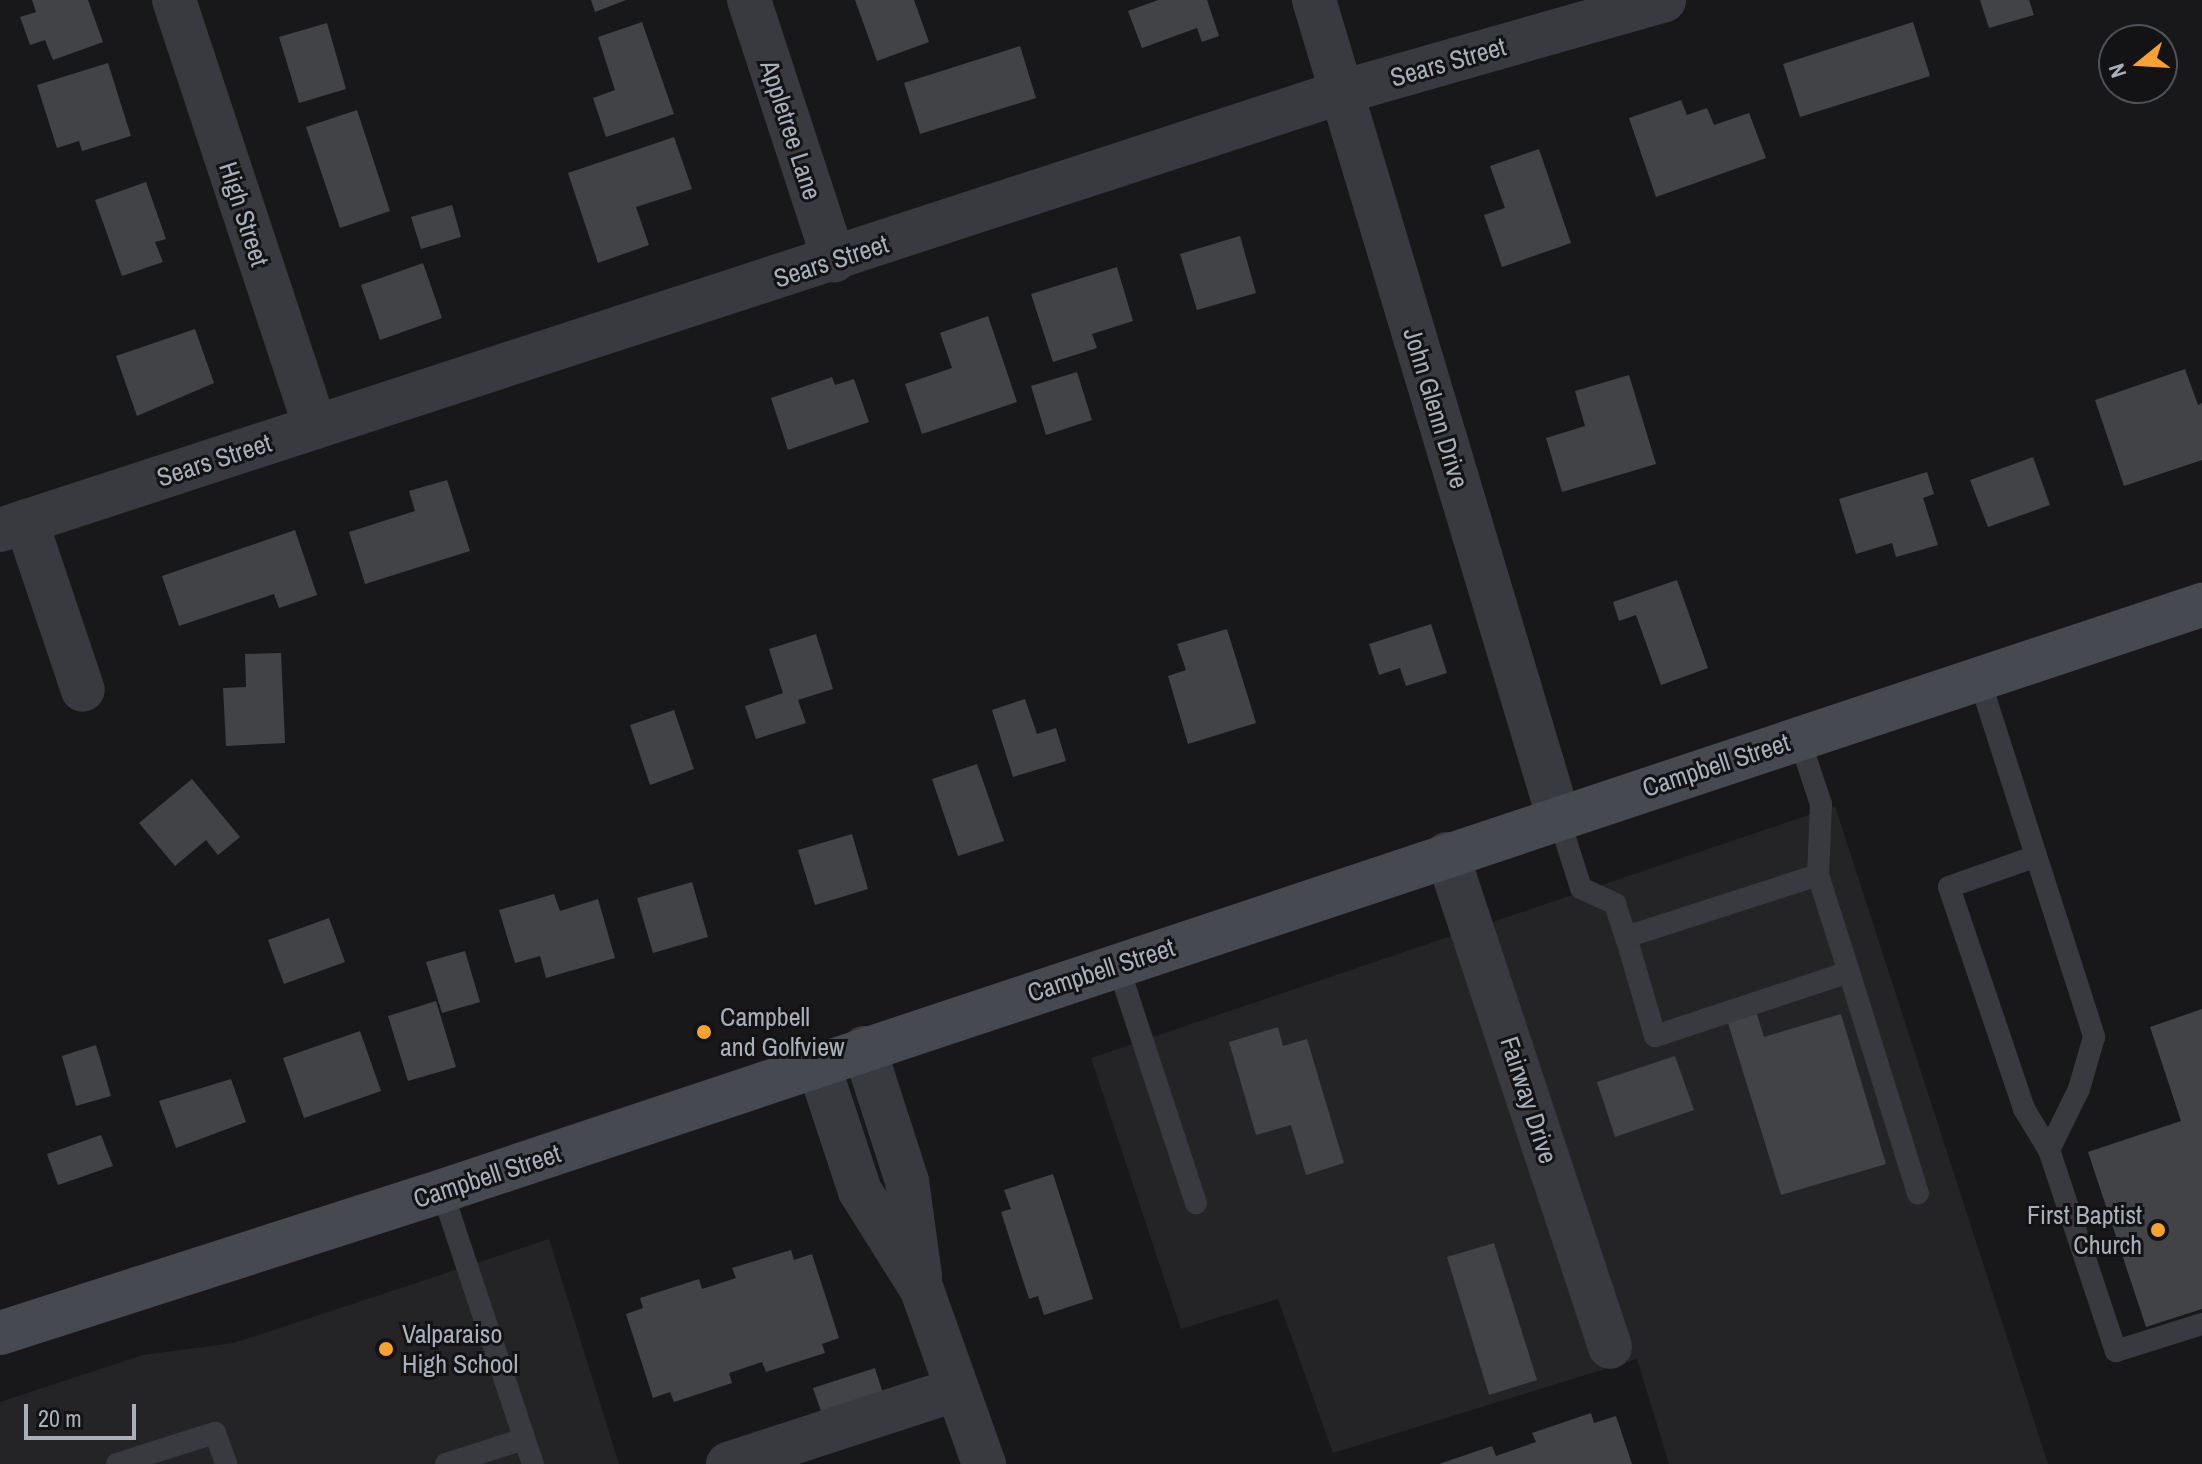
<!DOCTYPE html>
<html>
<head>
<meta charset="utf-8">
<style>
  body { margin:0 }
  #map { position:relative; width:2202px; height:1464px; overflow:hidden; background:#18181a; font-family:"Archivo Narrow",sans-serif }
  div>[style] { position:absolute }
  .built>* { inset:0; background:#242427 }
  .building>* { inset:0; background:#424347 }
  .lane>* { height:22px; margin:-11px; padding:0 11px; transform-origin:11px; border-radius:11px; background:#393a3f }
  .street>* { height:44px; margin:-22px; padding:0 22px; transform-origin:22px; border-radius:22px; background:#393a3f }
  .secondary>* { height:44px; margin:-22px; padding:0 22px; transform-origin:22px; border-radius:22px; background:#46494f }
  .dots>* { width:22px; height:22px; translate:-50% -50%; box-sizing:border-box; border:4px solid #131315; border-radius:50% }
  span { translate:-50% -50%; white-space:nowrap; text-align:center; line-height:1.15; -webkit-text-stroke:6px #131315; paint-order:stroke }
  .street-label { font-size:26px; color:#a9b0ba }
  .poi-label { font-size:26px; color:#a9b0ba }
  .left { translate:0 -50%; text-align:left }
  .right { translate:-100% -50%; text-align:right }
  .north { position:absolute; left:2098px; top:24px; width:80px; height:80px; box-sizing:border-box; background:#131315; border:2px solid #4f5257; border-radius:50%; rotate:252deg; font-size:22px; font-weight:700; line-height:32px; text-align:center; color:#a9b0ba }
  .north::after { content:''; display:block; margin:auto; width:28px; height:36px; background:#faa230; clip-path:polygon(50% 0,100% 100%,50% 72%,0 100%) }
  .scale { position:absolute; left:24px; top:1404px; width:112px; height:36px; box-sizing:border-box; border:4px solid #a9b0ba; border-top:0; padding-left:10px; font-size:24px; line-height:28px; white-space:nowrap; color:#a9b0ba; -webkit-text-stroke:6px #131315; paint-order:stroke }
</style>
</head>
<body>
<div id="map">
  <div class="built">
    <div style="clip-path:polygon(1835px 806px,2048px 1464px,1669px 1464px,1637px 1359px,1333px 1453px,1278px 1299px,1181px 1329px,1091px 1058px)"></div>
    <div style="clip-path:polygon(549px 1239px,619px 1464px,0 1464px,0 1402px,143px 1355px,234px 1343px)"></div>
  </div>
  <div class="building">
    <div style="clip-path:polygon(32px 0,88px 0,103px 42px,53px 60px,45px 40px,30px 45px,20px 17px,36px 12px)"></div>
    <div style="clip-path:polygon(591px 0,626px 0,595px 12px)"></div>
    <div style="clip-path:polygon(855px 0,914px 0,929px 42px,877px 61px)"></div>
    <div style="clip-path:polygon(1158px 0,1207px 0,1219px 36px,1202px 42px,1197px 28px,1142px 48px,1128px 11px)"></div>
    <div style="clip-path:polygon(1980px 0,2029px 0,2034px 15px,1989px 28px)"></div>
    <div style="clip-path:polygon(642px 22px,674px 114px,606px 137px,593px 98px,615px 90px,598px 37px)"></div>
    <div style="clip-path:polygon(1913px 22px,1930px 76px,1800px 117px,1783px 64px)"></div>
    <div style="clip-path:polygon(327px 23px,346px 89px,299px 103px,279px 37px)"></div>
    <div style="clip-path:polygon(1020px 46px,1036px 98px,920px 134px,904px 83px)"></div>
    <div style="clip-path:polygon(108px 63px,131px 136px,82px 151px,79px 141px,57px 148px,37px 85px)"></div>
    <div style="clip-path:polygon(1681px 100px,1687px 115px,1707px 108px,1714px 125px,1749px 113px,1766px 158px,1656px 197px,1629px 118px)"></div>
    <div style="clip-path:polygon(357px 110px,390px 211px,340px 228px,306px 127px)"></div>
    <div style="clip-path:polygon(674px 137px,692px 189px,636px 207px,649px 245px,598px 263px,568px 173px)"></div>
    <div style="clip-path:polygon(1539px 149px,1571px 243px,1502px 267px,1484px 215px,1505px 208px,1490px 166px)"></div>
    <div style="clip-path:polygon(146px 182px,166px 239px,155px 242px,163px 262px,122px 276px,95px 200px)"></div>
    <div style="clip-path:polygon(452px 205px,461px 237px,421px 249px,411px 217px)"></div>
    <div style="clip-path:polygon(1240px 236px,1256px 293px,1197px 310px,1180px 254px)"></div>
    <div style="clip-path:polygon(423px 263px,442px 318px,380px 340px,361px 285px)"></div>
    <div style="clip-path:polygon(1117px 267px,1133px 321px,1092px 334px,1097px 348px,1053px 362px,1031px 294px)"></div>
    <div style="clip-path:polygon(988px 316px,1017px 402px,922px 434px,905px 384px,952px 368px,940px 333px)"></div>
    <div style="clip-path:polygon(195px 329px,214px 383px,137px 416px,116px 356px)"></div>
    <div style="clip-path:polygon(2185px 369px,2198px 405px,2202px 403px,2202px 460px,2124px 486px,2095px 400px)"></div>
    <div style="clip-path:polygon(1077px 372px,1092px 420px,1046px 435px,1031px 386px)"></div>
    <div style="clip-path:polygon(1629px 375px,1656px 464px,1562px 492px,1546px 438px,1585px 426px,1575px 391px)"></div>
    <div style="clip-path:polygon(832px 377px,835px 385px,854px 379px,869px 422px,788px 450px,771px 398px)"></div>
    <div style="clip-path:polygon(2033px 457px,2050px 505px,1988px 527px,1970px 480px)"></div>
    <div style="clip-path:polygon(1927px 472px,1934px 494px,1923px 498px,1938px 545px,1896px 557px,1892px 543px,1856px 554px,1839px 499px)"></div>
    <div style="clip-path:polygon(447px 480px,470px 551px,365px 584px,349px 532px,415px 511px,409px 491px)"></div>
    <div style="clip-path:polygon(295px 530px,317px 595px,279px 608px,274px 594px,179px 626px,162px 576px)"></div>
    <div style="clip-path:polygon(1677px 580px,1708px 668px,1661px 685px,1636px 615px,1619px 621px,1613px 602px)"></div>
    <div style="clip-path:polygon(1431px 624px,1447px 673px,1406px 686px,1400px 668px,1379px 675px,1369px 644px)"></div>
    <div style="clip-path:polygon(1227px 629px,1256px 723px,1188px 744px,1168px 676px,1186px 670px,1177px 644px)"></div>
    <div style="clip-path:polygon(816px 634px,833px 689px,798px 700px,806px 723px,756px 739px,745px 706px,783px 693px,769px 649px)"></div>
    <div style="clip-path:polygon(281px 653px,285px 743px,226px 746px,223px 688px,246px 687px,245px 654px)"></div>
    <div style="clip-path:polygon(1025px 699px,1037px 734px,1056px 728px,1066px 761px,1013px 777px,992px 710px)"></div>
    <div style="clip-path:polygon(674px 710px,694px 769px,650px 785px,630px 725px)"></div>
    <div style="clip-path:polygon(977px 764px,1004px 841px,958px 856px,932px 779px)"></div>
    <div style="clip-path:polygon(192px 779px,240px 837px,218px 855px,206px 840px,175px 866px,139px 823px)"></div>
    <div style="clip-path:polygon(852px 834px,868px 889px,815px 905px,798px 850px)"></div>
    <div style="clip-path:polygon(692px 882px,708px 937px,653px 953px,637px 898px)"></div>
    <div style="clip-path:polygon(554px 894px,560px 911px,598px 899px,615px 958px,546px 978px,540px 956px,515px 963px,499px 910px)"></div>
    <div style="clip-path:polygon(329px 918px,345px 962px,284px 984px,268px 940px)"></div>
    <div style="clip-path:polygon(465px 951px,480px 1002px,442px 1013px,426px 962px)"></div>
    <div style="clip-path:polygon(1752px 998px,1764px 1037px,1841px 1014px,1886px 1164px,1781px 1195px,1723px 1007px)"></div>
    <div style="clip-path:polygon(436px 1001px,456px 1067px,408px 1081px,388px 1016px)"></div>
    <div style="clip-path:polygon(2202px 1009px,2202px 1309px,2146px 1327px,2088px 1152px,2181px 1121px,2150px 1027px)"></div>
    <div style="clip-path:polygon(1278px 1027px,1283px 1046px,1307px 1039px,1344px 1163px,1306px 1175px,1291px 1125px,1256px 1135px,1229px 1042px)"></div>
    <div style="clip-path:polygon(360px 1031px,381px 1091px,304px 1118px,283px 1058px)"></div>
    <div style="clip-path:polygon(96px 1045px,111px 1096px,76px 1106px,62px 1056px)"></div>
    <div style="clip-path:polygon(1675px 1056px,1694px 1110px,1615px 1137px,1597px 1082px)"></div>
    <div style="clip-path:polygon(231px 1079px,246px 1122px,176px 1148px,159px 1101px)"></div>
    <div style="clip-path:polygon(101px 1135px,113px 1166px,58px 1185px,47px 1154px)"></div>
    <div style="clip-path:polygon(1053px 1174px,1093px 1299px,1044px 1315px,1038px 1296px,1029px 1299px,1001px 1212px,1011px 1209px,1004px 1190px)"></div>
    <div style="clip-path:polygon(1494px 1243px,1537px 1380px,1489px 1395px,1447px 1257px)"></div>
    <div style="clip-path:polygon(791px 1250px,794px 1260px,812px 1254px,839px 1338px,822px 1344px,825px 1353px,766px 1372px,762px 1362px,729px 1373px,732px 1383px,674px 1402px,670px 1392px,653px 1398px,626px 1314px,643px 1308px,640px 1298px,699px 1279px,702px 1289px,736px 1278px,732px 1268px)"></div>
    <div style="clip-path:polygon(875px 1368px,886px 1403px,825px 1423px,813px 1388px)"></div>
    <div style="clip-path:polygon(1591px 1413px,1594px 1423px,1616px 1416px,1632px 1464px,1439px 1464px,1492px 1446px,1496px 1456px,1536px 1442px,1532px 1433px)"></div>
  </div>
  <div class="lane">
    <div style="left:1979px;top:678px;width:377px;rotate:72.2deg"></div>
    <div style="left:2094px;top:1037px;width:54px;rotate:106.1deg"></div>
    <div style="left:2079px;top:1089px;width:68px;rotate:116.2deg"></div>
    <div style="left:2049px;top:1150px;width:212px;rotate:71.6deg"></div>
    <div style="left:2116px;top:1351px;width:90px;rotate:-17.4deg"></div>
    <div style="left:1799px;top:738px;width:70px;rotate:71.6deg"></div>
    <div style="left:1821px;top:804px;width:71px;rotate:92.4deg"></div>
    <div style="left:1818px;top:875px;width:102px;rotate:72.3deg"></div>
    <div style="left:1849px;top:972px;width:204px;rotate:161.7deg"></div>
    <div style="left:1655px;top:1036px;width:103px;rotate:-106.3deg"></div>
    <div style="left:1626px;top:937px;width:202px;rotate:-17.9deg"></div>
    <div style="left:1558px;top:816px;width:76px;rotate:72.3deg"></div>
    <div style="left:1581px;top:888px;width:38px;rotate:25deg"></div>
    <div style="left:1615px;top:904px;width:35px;rotate:72deg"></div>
    <div style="left:2034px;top:857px;width:90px;rotate:160.6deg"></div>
    <div style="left:1949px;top:887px;width:234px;rotate:71.3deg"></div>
    <div style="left:2024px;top:1109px;width:48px;rotate:58.6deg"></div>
    <div style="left:1117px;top:963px;width:253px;rotate:71.8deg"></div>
    <div style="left:1849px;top:972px;width:232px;rotate:72.7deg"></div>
    <div style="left:442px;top:1191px;width:288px;rotate:71.6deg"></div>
    <div style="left:117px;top:1464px;width:103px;rotate:-17.6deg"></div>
    <div style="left:215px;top:1433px;width:33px;rotate:70deg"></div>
    <div style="left:446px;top:1464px;width:82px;rotate:-17.8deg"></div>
  </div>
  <div class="street">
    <div style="left:174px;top:0;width:450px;rotate:71.7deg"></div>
    <div style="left:749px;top:0;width:274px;rotate:71.9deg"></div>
    <div style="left:1314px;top:0;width:852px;rotate:73.35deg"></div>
    <div style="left:26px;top:521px;width:178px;rotate:71.4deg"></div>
    <div style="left:0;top:530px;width:1412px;rotate:-18.08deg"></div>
    <div style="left:1342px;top:92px;width:335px;rotate:-15.9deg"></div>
    <div style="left:1447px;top:854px;width:519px;rotate:71.7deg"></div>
    <div style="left:864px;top:1048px;width:140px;rotate:72.1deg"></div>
    <div style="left:907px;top:1181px;width:96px;rotate:82.2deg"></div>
    <div style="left:818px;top:1064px;width:134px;rotate:71.7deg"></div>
    <div style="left:860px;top:1191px;width:117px;rotate:57.9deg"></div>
    <div style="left:922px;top:1290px;width:185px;rotate:70.4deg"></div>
    <div style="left:728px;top:1464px;width:239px;rotate:-18.1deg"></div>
  </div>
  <div class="secondary">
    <div style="left:0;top:1333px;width:464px;rotate:-17.8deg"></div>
    <div style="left:442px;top:1191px;width:1855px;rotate:-18.42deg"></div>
  </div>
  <div class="dots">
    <div style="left:704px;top:1032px;background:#faa230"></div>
    <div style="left:2158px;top:1230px;background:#faa230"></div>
    <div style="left:386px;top:1349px;background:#faa230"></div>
  </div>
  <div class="street-label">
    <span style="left:1448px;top:62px;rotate:-16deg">Sears Street</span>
    <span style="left:791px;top:130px;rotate:72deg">Appletree Lane</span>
    <span style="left:244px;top:214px;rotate:72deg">High Street</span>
    <span style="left:831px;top:261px;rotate:-18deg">Sears Street</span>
    <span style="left:1436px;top:408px;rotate:73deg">John Glenn Drive</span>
    <span style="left:214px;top:460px;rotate:-18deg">Sears Street</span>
    <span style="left:1716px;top:765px;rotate:-18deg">Campbell Street</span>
    <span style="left:1101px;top:970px;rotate:-18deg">Campbell Street</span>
    <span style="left:1529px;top:1100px;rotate:72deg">Fairway Drive</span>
    <span style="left:487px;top:1176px;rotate:-18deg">Campbell Street</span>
  </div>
  <div class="poi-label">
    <span class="left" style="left:720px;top:1032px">Campbell<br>and Golfview</span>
    <span class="right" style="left:2142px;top:1230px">First Baptist<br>Church</span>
    <span class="left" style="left:402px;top:1349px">Valparaiso<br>High School</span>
  </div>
  <div class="north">N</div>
  <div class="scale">20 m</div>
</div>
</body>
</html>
